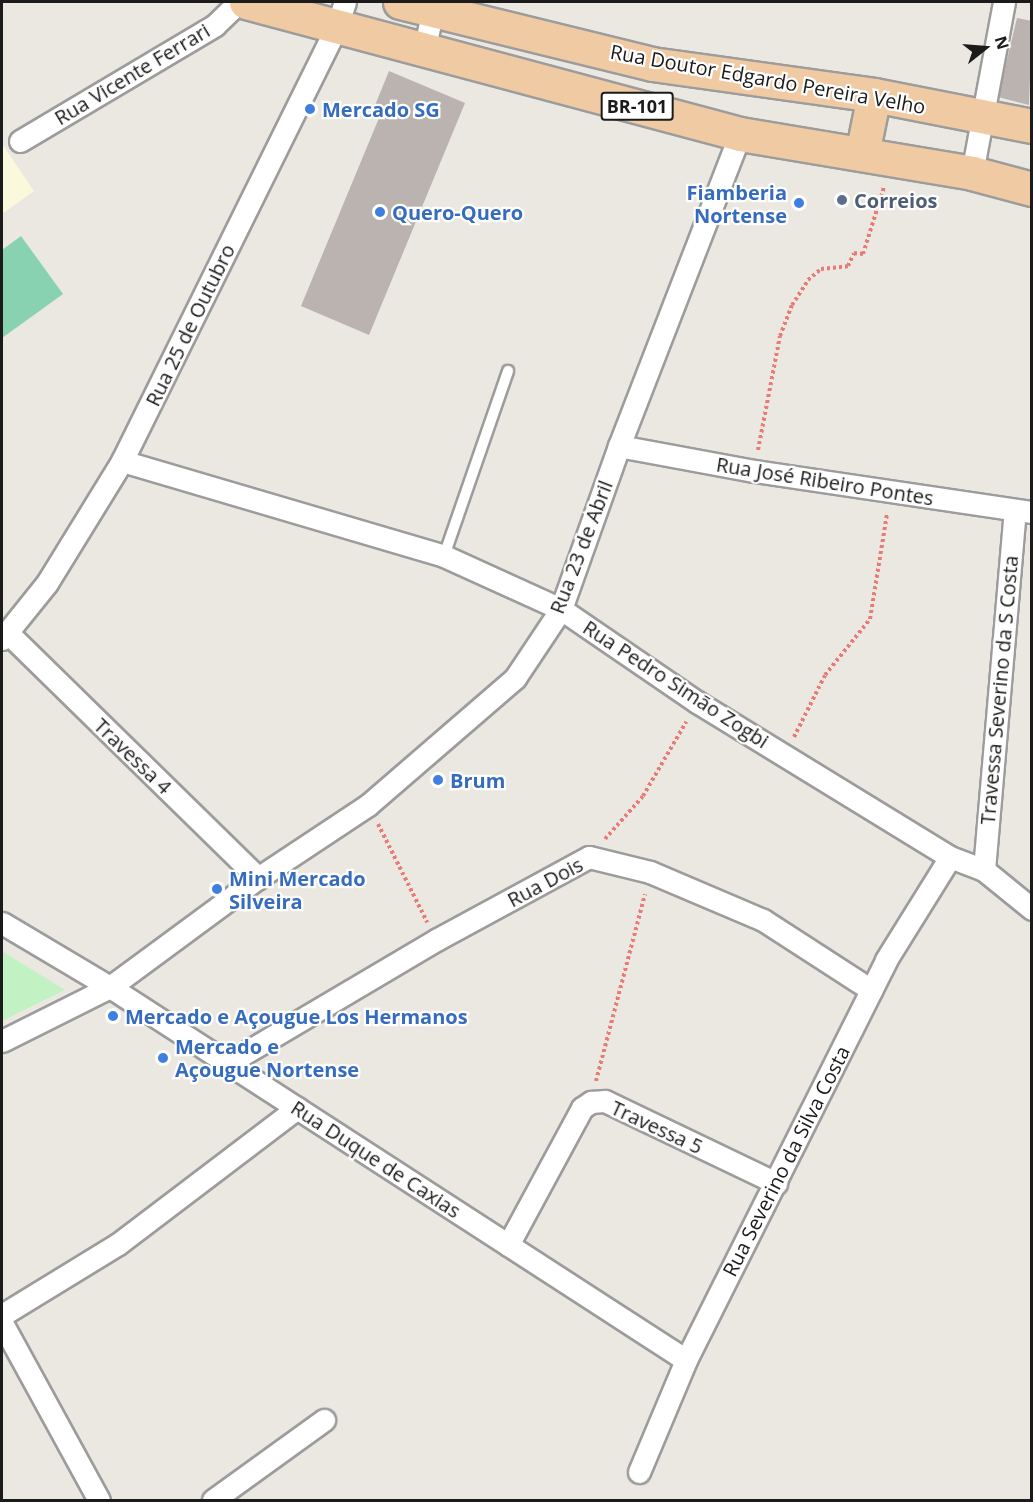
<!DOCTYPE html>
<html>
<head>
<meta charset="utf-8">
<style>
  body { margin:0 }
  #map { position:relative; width:1033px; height:1502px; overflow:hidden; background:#ebe7e1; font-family:"Open Sans",sans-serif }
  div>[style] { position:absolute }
  .education>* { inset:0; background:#faf9db }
  .park>* { inset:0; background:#c2f2c3 }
  .pitch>* { inset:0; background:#88d2b1 }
  .building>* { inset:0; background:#bbb3af }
  .path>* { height:4px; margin-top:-2px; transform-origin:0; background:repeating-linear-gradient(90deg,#e87b75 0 3px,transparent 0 6px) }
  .roads { filter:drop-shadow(2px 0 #9c9c9c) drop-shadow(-2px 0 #9c9c9c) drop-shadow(0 2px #9c9c9c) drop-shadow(0 -2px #9c9c9c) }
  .service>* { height:10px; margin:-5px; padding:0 5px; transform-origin:5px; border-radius:5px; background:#fff }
  .minor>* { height:21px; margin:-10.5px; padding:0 10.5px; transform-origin:10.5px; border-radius:10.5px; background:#fff }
  .primary>* { height:33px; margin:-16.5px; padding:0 16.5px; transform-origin:16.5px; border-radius:16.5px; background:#f0caa2 }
  .dots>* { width:16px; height:16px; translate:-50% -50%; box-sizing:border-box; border:3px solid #fff; border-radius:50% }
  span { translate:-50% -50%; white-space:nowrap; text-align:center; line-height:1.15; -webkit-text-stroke:4.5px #fff; paint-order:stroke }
  .shield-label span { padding:2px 4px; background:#fff; border:2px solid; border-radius:4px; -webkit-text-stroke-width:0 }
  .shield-label { font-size:18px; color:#1b1b1b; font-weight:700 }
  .street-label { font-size:20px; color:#1b1b1b }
  .shop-label { font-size:20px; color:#366cbe; font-weight:700 }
  .left { translate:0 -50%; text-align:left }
  .right { translate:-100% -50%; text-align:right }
  .service-label { font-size:20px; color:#4e5e75; font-weight:700 }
  .frame { position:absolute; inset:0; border:3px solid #1b1b1b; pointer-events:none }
  .north { position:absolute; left:955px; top:18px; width:60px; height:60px; -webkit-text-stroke:4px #fff; paint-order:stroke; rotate:73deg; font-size:16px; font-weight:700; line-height:24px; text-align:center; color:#1b1b1b }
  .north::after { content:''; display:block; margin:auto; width:21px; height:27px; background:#1b1b1b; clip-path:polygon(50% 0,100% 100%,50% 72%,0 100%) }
</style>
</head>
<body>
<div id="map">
  <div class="education">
    <div style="clip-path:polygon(2px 144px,34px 191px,2px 214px)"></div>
  </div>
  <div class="park">
    <div style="clip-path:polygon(2px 951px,65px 990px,2px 1021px)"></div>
  </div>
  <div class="pitch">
    <div style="clip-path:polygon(21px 236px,63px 294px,2px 338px,2px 250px)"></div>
  </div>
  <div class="building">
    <div style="clip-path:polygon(1017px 18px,1032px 21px,1029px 105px,998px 97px)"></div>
    <div style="clip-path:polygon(389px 71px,465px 103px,369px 335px,301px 306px,379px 118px,371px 115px)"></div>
  </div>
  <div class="path">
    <div style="left:758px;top:450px;width:116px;rotate:-79.1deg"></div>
    <div style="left:780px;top:336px;width:33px;rotate:-69deg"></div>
    <div style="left:792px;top:305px;width:30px;rotate:-57deg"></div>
    <div style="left:808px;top:280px;width:17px;rotate:-40deg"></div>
    <div style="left:821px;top:269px;width:27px;rotate:-6deg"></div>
    <div style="left:848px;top:266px;width:14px;rotate:-65deg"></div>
    <div style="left:854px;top:253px;width:9px;rotate:6deg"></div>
    <div style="left:863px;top:254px;width:70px;rotate:-72.6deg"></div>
    <div style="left:794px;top:737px;width:69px;rotate:-63.4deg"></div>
    <div style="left:825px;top:675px;width:72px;rotate:-51.2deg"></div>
    <div style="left:870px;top:619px;width:106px;rotate:-80.8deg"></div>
    <div style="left:378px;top:824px;width:110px;rotate:63.4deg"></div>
    <div style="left:605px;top:839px;width:57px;rotate:-48.5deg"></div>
    <div style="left:643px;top:796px;width:86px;rotate:-59.8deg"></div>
    <div style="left:596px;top:1081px;width:193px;rotate:-75.3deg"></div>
  </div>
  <div class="roads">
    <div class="service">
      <div style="left:444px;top:556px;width:196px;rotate:-70.9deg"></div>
    </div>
    <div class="minor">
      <div style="left:424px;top:51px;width:43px;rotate:-77.9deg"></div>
      <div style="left:433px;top:9px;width:8px;rotate:-120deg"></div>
      <div style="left:20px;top:141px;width:227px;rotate:-30.7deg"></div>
      <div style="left:215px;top:25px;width:33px;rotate:-44deg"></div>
      <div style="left:972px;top:173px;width:174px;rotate:-79.4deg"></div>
      <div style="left:619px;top:446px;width:137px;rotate:10.5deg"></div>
      <div style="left:754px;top:471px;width:281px;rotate:8.4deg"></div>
      <div style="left:122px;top:461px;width:336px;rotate:16.4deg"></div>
      <div style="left:444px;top:556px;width:128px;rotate:24.4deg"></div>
      <div style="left:561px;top:609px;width:165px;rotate:34.4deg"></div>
      <div style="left:697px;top:702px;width:297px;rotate:31.5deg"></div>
      <div style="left:950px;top:857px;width:36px;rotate:21deg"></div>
      <div style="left:984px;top:870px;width:62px;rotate:39.1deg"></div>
      <div style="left:9px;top:634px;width:349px;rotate:44.4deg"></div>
      <div style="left:2px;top:639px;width:72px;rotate:-51.2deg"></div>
      <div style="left:47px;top:583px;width:143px;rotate:-58.4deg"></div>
      <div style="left:122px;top:461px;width:483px;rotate:-63.7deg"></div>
      <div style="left:336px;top:28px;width:28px;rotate:-71deg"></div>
      <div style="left:984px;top:870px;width:361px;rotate:-85.1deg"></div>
      <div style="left:2px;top:923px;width:126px;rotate:30.7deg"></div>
      <div style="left:110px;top:987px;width:686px;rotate:32.93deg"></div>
      <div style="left:2px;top:1041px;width:121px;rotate:-26.6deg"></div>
      <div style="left:110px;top:987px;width:184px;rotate:-36.4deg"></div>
      <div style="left:258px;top:878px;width:132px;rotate:-33.6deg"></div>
      <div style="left:368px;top:805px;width:194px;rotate:-40.8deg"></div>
      <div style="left:515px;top:678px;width:83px;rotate:-56.3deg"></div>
      <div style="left:561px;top:609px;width:173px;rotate:-70.4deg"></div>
      <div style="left:619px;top:446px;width:335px;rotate:-68.8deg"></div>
      <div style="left:228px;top:1063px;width:242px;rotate:-30.6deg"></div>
      <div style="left:436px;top:940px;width:174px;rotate:-28.5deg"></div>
      <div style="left:589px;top:857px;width:63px;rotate:13.8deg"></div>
      <div style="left:650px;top:872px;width:123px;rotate:23deg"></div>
      <div style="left:763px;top:920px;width:129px;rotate:32.9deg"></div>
      <div style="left:508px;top:1245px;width:156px;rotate:-61.6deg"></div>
      <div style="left:582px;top:1108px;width:11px;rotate:-34deg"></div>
      <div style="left:591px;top:1102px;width:14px;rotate:-4deg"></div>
      <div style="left:605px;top:1101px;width:190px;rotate:25.6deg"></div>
      <div style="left:2px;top:1315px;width:136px;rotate:-31.5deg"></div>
      <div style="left:118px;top:1244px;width:225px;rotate:-37.2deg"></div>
      <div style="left:2px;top:1323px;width:202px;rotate:61.3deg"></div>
      <div style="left:639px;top:1472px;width:121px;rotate:-67.2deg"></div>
      <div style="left:686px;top:1360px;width:447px;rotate:-63.4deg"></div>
      <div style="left:886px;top:960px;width:121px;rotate:-58.1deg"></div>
      <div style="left:213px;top:1500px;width:137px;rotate:-35.8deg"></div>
    </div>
    <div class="primary">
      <div style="left:246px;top:2px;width:511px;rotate:14.96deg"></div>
      <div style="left:740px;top:134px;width:235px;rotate:9.5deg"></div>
      <div style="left:972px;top:173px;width:62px;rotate:14.9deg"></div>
      <div style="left:400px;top:2px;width:260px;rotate:13.8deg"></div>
      <div style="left:652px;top:64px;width:224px;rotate:7.9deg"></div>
      <div style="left:874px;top:95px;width:161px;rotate:11.1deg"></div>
      <div style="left:862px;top:154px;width:60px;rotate:-78.5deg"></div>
    </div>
  </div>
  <div class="dots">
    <div style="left:310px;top:109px;background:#3f7fe0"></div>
    <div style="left:842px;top:200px;background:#5c6f8a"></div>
    <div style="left:799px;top:203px;background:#3f7fe0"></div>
    <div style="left:380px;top:212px;background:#3f7fe0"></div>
    <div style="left:438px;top:780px;background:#3f7fe0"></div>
    <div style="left:217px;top:889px;background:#3f7fe0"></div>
    <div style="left:113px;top:1016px;background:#3f7fe0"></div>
    <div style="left:163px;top:1058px;background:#3f7fe0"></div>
  </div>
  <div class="shield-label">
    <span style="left:637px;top:106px">BR-101</span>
  </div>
  <div class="street-label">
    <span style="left:132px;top:74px;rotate:-31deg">Rua Vicente Ferrari</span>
    <span style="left:768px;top:79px;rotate:10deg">Rua Doutor Edgardo Pereira Velho</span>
    <span style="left:190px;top:325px;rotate:-64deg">Rua 25 de Outubro</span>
    <span style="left:825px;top:481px;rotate:9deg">Rua José Ribeiro Pontes</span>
    <span style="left:581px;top:547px;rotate:-69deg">Rua 23 de Abril</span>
    <span style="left:676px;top:684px;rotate:33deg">Rua Pedro Simão Zogbi</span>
    <span style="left:999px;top:690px;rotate:-85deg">Travessa Severino da S Costa</span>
    <span style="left:133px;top:756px;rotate:44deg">Travessa 4</span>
    <span style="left:545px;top:882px;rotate:-28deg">Rua Dois</span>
    <span style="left:657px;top:1127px;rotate:25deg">Travessa 5</span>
    <span style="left:376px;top:1159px;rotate:33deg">Rua Duque de Caxias</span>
    <span style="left:786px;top:1161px;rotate:-63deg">Rua Severino da Silva Costa</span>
  </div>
  <div class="shop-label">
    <span class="left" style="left:322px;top:109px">Mercado SG</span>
    <span class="right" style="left:787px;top:204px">Fiamberia<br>Nortense</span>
    <span class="left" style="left:392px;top:212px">Quero-Quero</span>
    <span class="left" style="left:450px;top:780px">Brum</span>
    <span class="left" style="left:229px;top:890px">Mini Mercado<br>Silveira</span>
    <span class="left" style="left:125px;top:1016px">Mercado e Açougue Los Hermanos</span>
    <span class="left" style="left:175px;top:1058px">Mercado e<br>Açougue Nortense</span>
  </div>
  <div class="service-label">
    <span class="left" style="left:854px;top:200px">Correios</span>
  </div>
  <div class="frame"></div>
  <div class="north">N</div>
</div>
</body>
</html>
